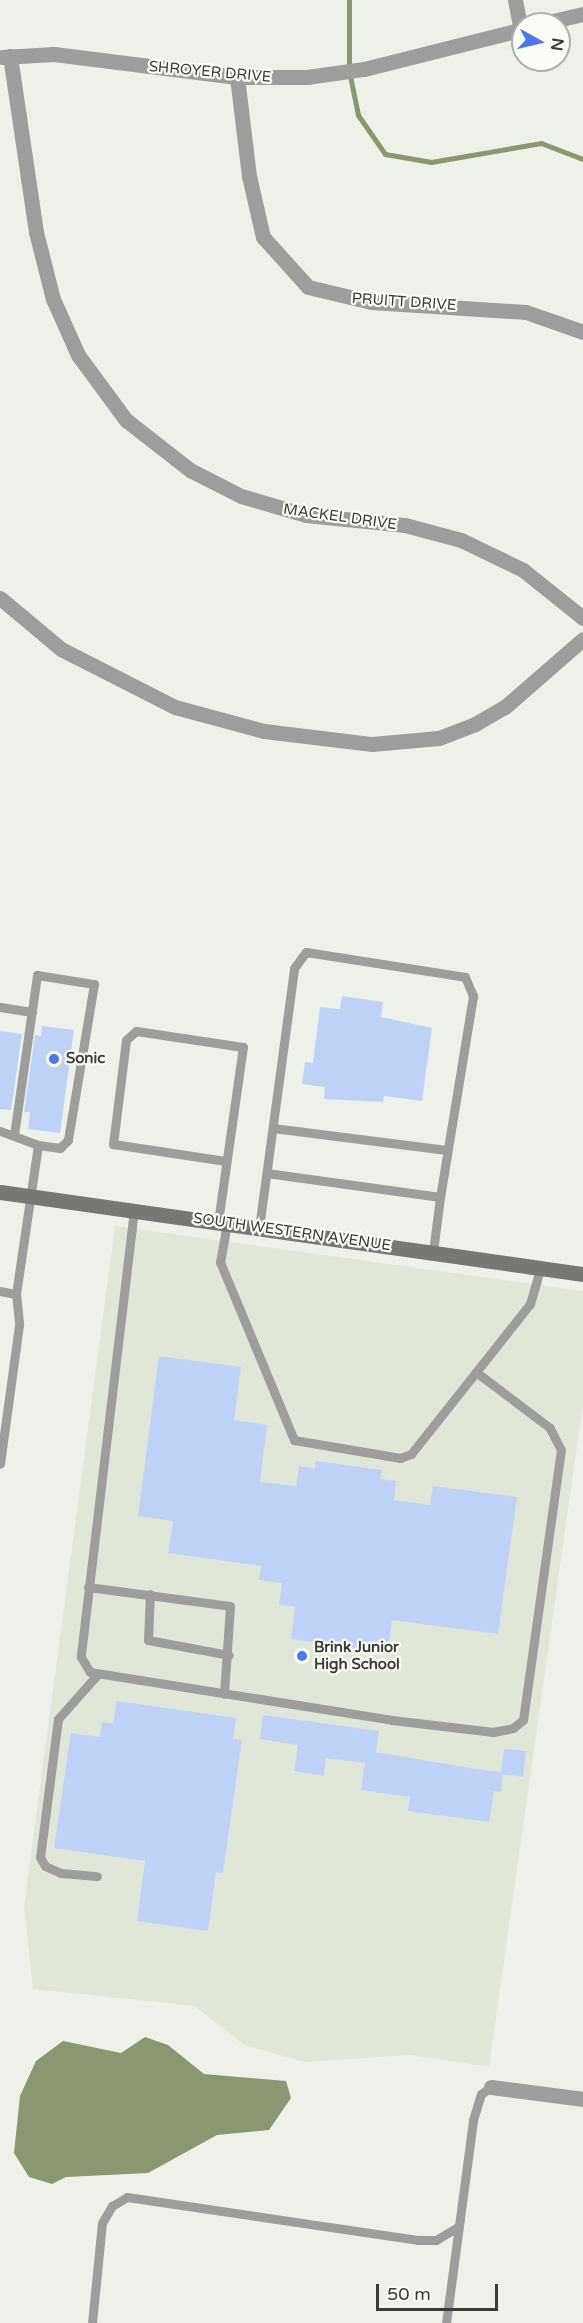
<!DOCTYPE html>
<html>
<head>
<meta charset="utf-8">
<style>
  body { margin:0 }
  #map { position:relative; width:583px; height:2323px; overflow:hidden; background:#eef1e9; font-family:"Varela Round",sans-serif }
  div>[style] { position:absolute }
  .built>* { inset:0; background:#e1e7d8 }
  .water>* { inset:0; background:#8a9771 }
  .stream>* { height:5px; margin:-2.5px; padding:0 2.5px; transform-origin:2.5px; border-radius:2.5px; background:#8a9771 }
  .building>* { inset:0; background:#bfd1f7 }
  .lane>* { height:9px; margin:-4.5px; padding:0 4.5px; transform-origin:4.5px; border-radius:4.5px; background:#9d9e9b }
  .street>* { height:15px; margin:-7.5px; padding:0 7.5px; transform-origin:7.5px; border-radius:7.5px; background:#9d9e9b }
  .secondary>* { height:15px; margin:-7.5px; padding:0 7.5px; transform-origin:7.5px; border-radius:7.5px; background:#767873 }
  .dots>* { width:16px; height:16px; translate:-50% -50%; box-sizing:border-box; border:3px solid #fbfef6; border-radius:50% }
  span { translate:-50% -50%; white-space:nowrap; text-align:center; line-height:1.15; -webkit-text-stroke:4.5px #fbfef6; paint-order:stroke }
  .street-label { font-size:15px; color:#3a3b38 }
  .poi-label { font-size:15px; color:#3a3b38; font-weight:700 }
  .left { translate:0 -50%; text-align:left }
  .north { position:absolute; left:511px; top:12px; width:60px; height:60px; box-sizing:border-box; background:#fbfef6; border:2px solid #aeb0aa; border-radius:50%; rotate:98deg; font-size:16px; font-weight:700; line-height:24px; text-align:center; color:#3a3b38 }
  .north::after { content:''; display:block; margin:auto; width:21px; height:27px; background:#4c77ea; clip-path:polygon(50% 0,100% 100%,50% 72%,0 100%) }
  .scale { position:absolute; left:376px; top:2284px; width:122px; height:27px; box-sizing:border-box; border:3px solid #3a3b38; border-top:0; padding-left:8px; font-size:18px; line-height:21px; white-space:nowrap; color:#3a3b38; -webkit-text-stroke:4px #fbfef6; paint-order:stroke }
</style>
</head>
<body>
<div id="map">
  <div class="built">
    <div style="clip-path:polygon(115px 1226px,583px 1291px,583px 1404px,489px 2067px,411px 2055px,304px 2062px,244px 2045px,195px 2006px,33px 1989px,24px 1907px)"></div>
  </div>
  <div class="water">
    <div style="clip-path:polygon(145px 2037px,168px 2045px,204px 2074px,286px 2081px,291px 2098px,269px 2130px,217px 2135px,148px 2173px,66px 2177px,52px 2184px,29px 2177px,14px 2153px,20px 2096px,36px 2061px,63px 2041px,121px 2053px)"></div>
  </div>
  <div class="stream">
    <div style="left:349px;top:0;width:71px;rotate:90deg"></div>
    <div style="left:349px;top:71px;width:45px;rotate:78.4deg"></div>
    <div style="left:358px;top:115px;width:47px;rotate:55.3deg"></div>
    <div style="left:385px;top:154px;width:47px;rotate:9.9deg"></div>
    <div style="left:431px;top:162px;width:112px;rotate:-9.8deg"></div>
    <div style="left:541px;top:143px;width:45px;rotate:20.9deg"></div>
  </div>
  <div class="building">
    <div style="clip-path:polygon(342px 996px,383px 1002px,381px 1017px,432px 1028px,422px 1101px,384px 1096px,383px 1102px,324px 1099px,325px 1087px,302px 1084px,305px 1062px,313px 1063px,320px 1007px,340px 1009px)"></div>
    <div style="clip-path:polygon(42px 1026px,74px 1030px,60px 1133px,28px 1129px,30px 1112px,24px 1112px,35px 1035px,41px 1036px)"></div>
    <div style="clip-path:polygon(0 1031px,22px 1034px,11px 1110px,0 1109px)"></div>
    <div style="clip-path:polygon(159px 1356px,241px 1367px,234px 1420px,267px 1425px,260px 1482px,296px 1486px,299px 1466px,315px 1469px,316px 1461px,382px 1470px,380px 1479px,396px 1481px,394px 1500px,430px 1505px,433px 1486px,517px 1497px,498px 1634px,392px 1620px,388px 1652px,291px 1639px,295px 1607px,279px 1604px,282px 1583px,259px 1580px,261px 1566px,168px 1553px,173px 1521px,138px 1516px)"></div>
    <div style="clip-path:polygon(117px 1701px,236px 1718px,233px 1739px,242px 1740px,223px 1873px,216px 1872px,208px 1931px,137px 1921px,145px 1861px,54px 1848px,71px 1733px,100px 1737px,102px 1722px,113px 1724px)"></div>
    <div style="clip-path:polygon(263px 1715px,379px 1731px,376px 1752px,476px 1769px,501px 1772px,504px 1749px,526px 1751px,523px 1777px,503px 1774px,501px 1792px,494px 1791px,489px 1822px,408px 1811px,410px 1797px,361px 1790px,365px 1763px,326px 1758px,324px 1776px,294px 1771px,298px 1745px,260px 1739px)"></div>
  </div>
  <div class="lane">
    <div style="left:0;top:1007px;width:32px;rotate:9deg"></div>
    <div style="left:273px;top:1128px;width:175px;rotate:7.2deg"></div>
    <div style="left:0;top:1131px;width:40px;rotate:20.2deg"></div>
    <div style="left:38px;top:1145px;width:151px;rotate:98.4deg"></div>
    <div style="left:14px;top:1135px;width:162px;rotate:-81.8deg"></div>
    <div style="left:37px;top:975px;width:58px;rotate:9deg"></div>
    <div style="left:94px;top:984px;width:158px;rotate:99.5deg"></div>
    <div style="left:68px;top:1140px;width:11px;rotate:135deg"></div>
    <div style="left:60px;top:1148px;width:22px;rotate:-172deg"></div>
    <div style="left:134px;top:1210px;width:450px;rotate:96.8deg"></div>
    <div style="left:81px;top:1657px;width:17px;rotate:59deg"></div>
    <div style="left:90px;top:1672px;width:306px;rotate:9deg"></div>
    <div style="left:392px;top:1720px;width:102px;rotate:6.8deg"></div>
    <div style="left:493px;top:1732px;width:20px;rotate:-11deg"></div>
    <div style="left:513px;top:1728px;width:13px;rotate:-39deg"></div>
    <div style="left:523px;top:1720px;width:273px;rotate:-82deg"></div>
    <div style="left:561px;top:1450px;width:25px;rotate:-117deg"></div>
    <div style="left:550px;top:1428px;width:93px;rotate:-142.9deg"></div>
    <div style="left:218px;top:1222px;width:177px;rotate:-81.9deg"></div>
    <div style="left:243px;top:1047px;width:108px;rotate:-171.5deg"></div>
    <div style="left:136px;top:1031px;width:13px;rotate:138deg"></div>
    <div style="left:126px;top:1040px;width:105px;rotate:97.1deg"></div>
    <div style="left:113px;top:1144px;width:114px;rotate:8.6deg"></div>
    <div style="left:227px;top:1223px;width:40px;rotate:100deg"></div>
    <div style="left:220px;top:1262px;width:193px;rotate:67.4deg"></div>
    <div style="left:294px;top:1440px;width:108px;rotate:9.6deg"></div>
    <div style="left:400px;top:1458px;width:12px;rotate:-20deg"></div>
    <div style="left:411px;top:1454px;width:191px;rotate:-51.6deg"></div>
    <div style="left:530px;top:1304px;width:37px;rotate:-74deg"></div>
    <div style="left:259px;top:1228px;width:262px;rotate:-82.3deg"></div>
    <div style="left:294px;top:968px;width:20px;rotate:-53deg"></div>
    <div style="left:306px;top:952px;width:161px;rotate:8.9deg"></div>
    <div style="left:465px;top:977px;width:21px;rotate:67deg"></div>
    <div style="left:473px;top:996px;width:204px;rotate:99.3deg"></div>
    <div style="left:440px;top:1197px;width:175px;rotate:-172.1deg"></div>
    <div style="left:433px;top:1252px;width:55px;rotate:-82.7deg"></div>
    <div style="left:0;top:1291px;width:16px;rotate:11deg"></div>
    <div style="left:16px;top:1294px;width:31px;rotate:84deg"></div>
    <div style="left:19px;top:1325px;width:140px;rotate:97.8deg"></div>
    <div style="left:88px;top:1587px;width:143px;rotate:7.6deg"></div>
    <div style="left:230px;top:1606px;width:88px;rotate:93.9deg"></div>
    <div style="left:150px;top:1594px;width:46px;rotate:92.5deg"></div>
    <div style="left:148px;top:1640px;width:82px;rotate:10.5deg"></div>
    <div style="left:97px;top:1675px;width:59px;rotate:131.6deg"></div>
    <div style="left:58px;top:1719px;width:139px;rotate:97.4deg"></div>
    <div style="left:40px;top:1857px;width:10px;rotate:61deg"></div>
    <div style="left:45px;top:1866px;width:17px;rotate:24deg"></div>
    <div style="left:61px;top:1873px;width:36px;rotate:5deg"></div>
    <div style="left:92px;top:2323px;width:100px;rotate:-84.3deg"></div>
    <div style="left:102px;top:2223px;width:20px;rotate:-60deg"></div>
    <div style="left:112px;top:2206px;width:17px;rotate:-31deg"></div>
    <div style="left:127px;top:2197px;width:295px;rotate:8.4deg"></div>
    <div style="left:419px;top:2240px;width:17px"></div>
    <div style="left:436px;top:2240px;width:27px;rotate:-31deg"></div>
    <div style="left:446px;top:2323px;width:205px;rotate:-82.4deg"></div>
    <div style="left:473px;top:2120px;width:27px;rotate:-73deg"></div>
    <div style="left:481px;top:2094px;width:12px;rotate:-35deg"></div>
  </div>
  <div class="street">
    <div style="left:515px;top:0;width:31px;rotate:79deg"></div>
    <div style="left:539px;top:24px;width:45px;rotate:-12.8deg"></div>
    <div style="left:10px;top:56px;width:178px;rotate:81.6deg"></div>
    <div style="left:36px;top:232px;width:69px;rotate:75.8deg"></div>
    <div style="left:53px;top:299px;width:61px;rotate:65.9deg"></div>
    <div style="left:78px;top:355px;width:81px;rotate:53.6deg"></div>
    <div style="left:126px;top:420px;width:81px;rotate:38deg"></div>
    <div style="left:190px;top:470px;width:57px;rotate:27deg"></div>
    <div style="left:241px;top:496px;width:68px;rotate:16.3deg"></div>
    <div style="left:306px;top:515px;width:100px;rotate:5.8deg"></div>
    <div style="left:405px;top:525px;width:58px;rotate:15deg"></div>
    <div style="left:461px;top:540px;width:69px;rotate:25.8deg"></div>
    <div style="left:523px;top:570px;width:77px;rotate:38.7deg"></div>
    <div style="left:2px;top:57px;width:52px;rotate:-3.3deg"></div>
    <div style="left:54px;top:54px;width:184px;rotate:7.2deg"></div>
    <div style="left:237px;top:77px;width:70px"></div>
    <div style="left:307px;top:77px;width:58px;rotate:-8deg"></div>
    <div style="left:364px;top:69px;width:164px;rotate:-14.1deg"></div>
    <div style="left:237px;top:77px;width:100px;rotate:83.1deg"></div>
    <div style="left:249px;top:176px;width:63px;rotate:77.1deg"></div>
    <div style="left:263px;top:237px;width:67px;rotate:48deg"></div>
    <div style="left:308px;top:287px;width:65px;rotate:13.4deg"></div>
    <div style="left:371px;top:302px;width:155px;rotate:3.7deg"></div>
    <div style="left:526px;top:312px;width:60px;rotate:19.3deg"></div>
    <div style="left:0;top:598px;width:80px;rotate:39.9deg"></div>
    <div style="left:61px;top:649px;width:128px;rotate:27deg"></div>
    <div style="left:175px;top:707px;width:92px;rotate:15.1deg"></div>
    <div style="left:264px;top:731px;width:109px;rotate:6.9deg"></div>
    <div style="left:372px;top:744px;width:67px;rotate:-5.1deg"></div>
    <div style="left:439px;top:738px;width:39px;rotate:-21deg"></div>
    <div style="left:475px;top:724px;width:34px;rotate:-30deg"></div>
    <div style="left:505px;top:707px;width:103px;rotate:-41.1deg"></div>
    <div style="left:491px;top:2087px;width:93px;rotate:7.4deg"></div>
  </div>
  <div class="secondary">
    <div style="left:0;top:1192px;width:589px;rotate:8.01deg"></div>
  </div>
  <div class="dots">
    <div style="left:54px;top:1059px;background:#4c77ea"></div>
    <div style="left:302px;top:1656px;background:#4c77ea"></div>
  </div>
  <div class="street-label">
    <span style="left:210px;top:72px;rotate:5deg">SHROYER DRIVE</span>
    <span style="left:404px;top:302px;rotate:4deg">PRUITT DRIVE</span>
    <span style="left:340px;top:517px;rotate:8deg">MACKEL DRIVE</span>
    <span style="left:292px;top:1232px;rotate:8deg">SOUTH WESTERN AVENUE</span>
  </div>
  <div class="poi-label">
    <span class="left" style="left:66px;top:1059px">Sonic</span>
    <span class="left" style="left:314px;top:1656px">Brink Junior<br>High School</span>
  </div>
  <div class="north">N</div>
  <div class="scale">50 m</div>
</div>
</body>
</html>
